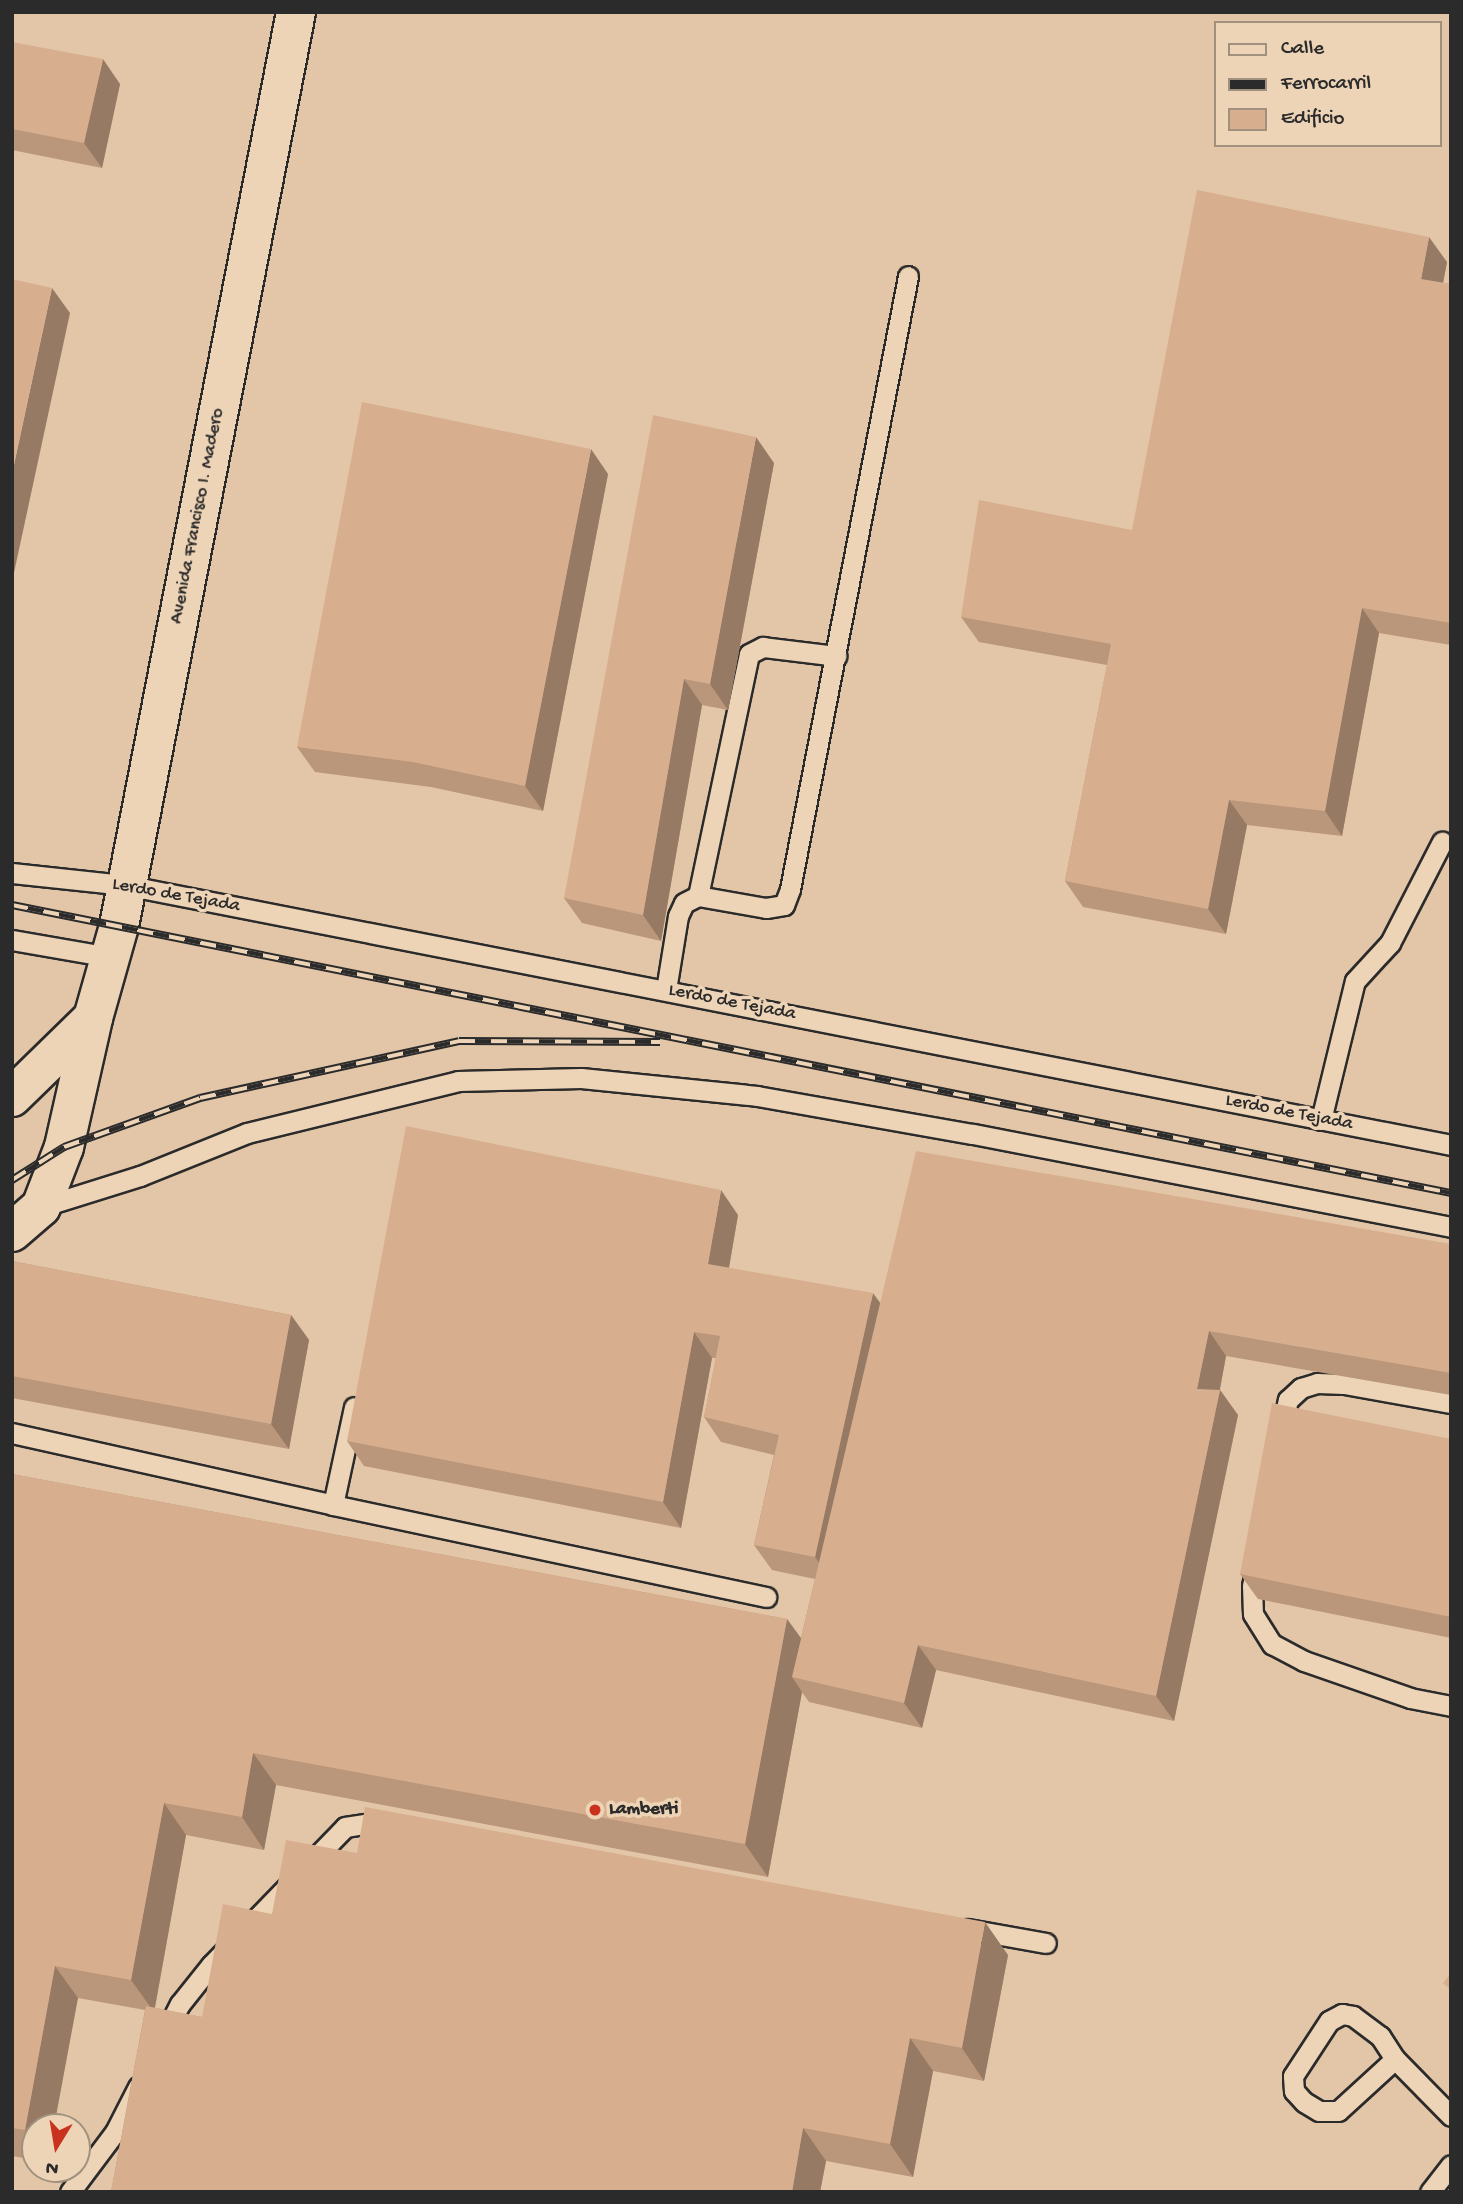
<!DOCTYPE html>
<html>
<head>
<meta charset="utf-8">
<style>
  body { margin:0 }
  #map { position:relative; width:1463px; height:2204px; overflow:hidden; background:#eed4b6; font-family:"Gochi Hand",sans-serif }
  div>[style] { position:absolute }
  .built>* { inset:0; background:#e3c6a7 }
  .roads { filter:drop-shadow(2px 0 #2b2b2b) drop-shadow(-2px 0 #2b2b2b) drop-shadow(0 2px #2b2b2b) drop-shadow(0 -2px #2b2b2b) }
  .service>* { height:19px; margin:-9.5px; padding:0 9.5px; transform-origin:9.5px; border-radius:9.5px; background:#eed4b6 }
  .tertiary>* { height:38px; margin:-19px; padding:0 19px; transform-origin:19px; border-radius:19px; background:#eed4b6 }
  .rail>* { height:8px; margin-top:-4px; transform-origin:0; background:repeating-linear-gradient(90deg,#eed4b6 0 16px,#2b2b2b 0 32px); box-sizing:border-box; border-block:2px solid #2b2b2b }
  .wall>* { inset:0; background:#ba967a }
  .shaded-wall>* { inset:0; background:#977a63 }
  .building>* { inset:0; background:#d8af8e }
  .dots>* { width:19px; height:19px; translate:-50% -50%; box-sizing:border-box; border:4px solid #eed4b6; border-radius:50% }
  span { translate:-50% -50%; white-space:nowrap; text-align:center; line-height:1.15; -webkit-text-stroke:7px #eed4b6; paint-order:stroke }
  .street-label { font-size:19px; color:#2b2b2b }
  .poi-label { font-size:19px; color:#2b2b2b; font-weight:700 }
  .left { translate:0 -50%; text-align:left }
  .frame { position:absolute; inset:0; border:14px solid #2b2b2b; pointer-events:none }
  .legend { position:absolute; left:1214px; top:21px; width:228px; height:126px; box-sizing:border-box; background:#eed4b6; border:2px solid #a0907e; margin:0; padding:9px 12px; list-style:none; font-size:21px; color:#2b2b2b }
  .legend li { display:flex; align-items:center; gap:14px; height:35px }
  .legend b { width:35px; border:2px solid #a0907e }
  .north { position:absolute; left:21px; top:2113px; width:70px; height:70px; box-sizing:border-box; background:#eed4b6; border:2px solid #a0907e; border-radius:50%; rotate:191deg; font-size:19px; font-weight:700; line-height:28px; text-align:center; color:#2b2b2b }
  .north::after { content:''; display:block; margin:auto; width:24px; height:32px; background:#c8321e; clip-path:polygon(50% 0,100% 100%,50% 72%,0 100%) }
</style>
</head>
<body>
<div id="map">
  <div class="built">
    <div style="clip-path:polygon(evenodd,12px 12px,1451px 12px,1451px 2192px,12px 2192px,12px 12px,1216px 23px,1440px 23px,1440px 145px,1216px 145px,1216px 23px,12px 12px,35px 2127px,77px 2127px,77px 2169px,35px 2169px,35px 2127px)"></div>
  </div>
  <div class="roads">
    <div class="service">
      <div style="left:12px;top:873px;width:114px;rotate:6.1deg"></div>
      <div style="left:125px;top:885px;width:1351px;rotate:11.09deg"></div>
      <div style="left:698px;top:896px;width:247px;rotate:-78.1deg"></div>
      <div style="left:749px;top:654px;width:16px;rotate:-27deg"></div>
      <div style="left:763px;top:647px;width:74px;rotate:7deg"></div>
      <div style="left:12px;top:940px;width:98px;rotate:9.9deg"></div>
      <div style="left:666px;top:990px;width:75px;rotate:-80.8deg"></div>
      <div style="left:678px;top:916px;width:14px;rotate:-65deg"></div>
      <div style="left:684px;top:903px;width:16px;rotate:-27deg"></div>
      <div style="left:698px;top:896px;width:69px;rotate:10deg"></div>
      <div style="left:766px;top:908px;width:18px;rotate:-9deg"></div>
      <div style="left:784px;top:905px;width:17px;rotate:-69deg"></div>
      <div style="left:790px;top:889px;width:624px;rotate:-79.1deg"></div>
      <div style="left:1321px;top:1120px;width:143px;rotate:-76.3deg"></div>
      <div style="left:1355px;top:981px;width:52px;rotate:-47.4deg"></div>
      <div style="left:1390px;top:943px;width:114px;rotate:-62.8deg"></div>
      <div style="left:41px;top:1207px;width:104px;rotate:-17.4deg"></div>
      <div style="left:140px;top:1176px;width:115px;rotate:-21.9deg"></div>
      <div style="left:247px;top:1133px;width:217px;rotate:-13.8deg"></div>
      <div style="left:458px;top:1081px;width:123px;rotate:-1.4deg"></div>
      <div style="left:581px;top:1078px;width:177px;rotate:5.8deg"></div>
      <div style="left:757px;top:1096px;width:219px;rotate:10deg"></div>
      <div style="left:973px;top:1134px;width:487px;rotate:11deg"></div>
      <div style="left:1281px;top:1432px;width:33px;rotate:-78deg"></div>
      <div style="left:1288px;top:1400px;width:18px;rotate:-43deg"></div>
      <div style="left:1301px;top:1388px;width:17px;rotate:-17deg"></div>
      <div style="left:1317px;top:1383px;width:27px;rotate:2deg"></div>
      <div style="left:1344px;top:1384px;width:109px;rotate:10.1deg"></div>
      <div style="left:12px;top:1433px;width:329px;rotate:12.6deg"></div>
      <div style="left:333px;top:1505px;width:443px;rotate:12deg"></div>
      <div style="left:333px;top:1505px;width:100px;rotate:-77.9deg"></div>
      <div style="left:1256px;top:1564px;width:22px;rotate:100deg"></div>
      <div style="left:1252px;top:1586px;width:28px;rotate:88deg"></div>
      <div style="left:1253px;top:1614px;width:36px;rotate:58deg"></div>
      <div style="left:1272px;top:1644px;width:36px;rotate:28deg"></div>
      <div style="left:1304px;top:1661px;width:112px;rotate:19.2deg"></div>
      <div style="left:1410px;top:1698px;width:42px;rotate:11deg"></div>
      <div style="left:968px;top:1929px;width:79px;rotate:10.2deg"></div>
      <div style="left:164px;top:2035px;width:35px;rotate:-63deg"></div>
      <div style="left:180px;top:2004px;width:50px;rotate:-51.5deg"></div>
      <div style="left:211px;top:1965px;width:192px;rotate:-45.8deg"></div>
      <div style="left:345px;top:1827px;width:25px;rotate:-9deg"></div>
      <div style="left:370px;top:1823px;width:17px;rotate:10deg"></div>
      <div style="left:1395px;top:2059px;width:77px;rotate:137.6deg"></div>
      <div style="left:1338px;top:2111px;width:19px;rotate:180deg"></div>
      <div style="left:1319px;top:2111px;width:17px;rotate:-149deg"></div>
      <div style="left:1304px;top:2102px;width:15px;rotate:-132deg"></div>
      <div style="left:1294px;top:2091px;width:15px;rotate:-94deg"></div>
      <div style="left:1293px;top:2076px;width:66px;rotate:-56.8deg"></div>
      <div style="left:1329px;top:2021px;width:15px;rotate:-28deg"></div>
      <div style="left:1342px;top:2014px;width:11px;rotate:10deg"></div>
      <div style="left:1353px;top:2016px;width:34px;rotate:37deg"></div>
      <div style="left:1380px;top:2036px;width:27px;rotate:57deg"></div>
      <div style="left:1395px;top:2059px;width:80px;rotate:45.5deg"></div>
      <div style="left:70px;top:2192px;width:75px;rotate:-53.1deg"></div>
      <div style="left:115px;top:2132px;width:51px;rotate:-62.9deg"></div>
      <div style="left:1430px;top:2192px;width:34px;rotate:-52deg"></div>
    </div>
    <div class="tertiary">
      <div style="left:12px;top:1097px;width:113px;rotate:-44.3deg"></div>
      <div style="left:12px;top:1232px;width:38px;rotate:-41deg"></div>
      <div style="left:41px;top:1207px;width:64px;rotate:-69deg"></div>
      <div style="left:64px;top:1147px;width:132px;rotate:-77.3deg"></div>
      <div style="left:93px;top:1018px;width:96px;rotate:-74.2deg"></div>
      <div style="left:119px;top:926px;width:931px;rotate:-79.04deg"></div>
    </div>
  </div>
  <div class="rail">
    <div style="left:12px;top:905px;width:1468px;rotate:11.32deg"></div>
    <div style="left:12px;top:1180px;width:62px;rotate:-32.4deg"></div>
    <div style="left:64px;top:1147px;width:145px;rotate:-19.8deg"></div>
    <div style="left:200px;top:1098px;width:265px;rotate:-12.4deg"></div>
    <div style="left:459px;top:1041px;width:201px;rotate:0.3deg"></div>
  </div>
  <div class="wall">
    <div style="clip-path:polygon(12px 42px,120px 84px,102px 168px,12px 150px)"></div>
    <div style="clip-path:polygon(1447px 262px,1443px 283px,1451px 284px,1451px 645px,1379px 633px,1342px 836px,1247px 825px,1226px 934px,1083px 907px,1065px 881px,1107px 665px,979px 642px,961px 617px,1132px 530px)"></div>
    <div style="clip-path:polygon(774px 463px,728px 710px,702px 705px,661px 941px,582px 923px,564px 898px)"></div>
    <div style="clip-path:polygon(608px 474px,543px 811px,431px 787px,315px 772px,297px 747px)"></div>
    <div style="clip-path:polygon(738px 1215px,729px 1268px,880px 1303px,1451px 1244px,1451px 1395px,1226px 1356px,1220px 1390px,1238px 1415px,1174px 1721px,936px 1670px,922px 1728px,809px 1702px,802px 1692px,768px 1877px,276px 1785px,264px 1850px,186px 1835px,155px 2008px,202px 2017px,272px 1914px,357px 1853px,1008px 1955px,984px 2081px,933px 2071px,913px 2177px,826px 2161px,820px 2192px,111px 2192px,145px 2010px,78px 1998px,35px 2127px,35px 2160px,12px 2156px,12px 1474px,787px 1619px,801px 1638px,815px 1579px,772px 1570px,754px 1545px,774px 1455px,721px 1442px,704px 1417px,716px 1358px,712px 1358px,681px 1528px,364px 1466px,347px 1441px)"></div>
    <div style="clip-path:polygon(12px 1261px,291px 1315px,309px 1340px,289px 1449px,12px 1398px)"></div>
    <div style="clip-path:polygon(1451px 1439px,1451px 1638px,1258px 1599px,1240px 1574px)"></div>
  </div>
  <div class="shaded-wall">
    <div style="clip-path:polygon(103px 59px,120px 84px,102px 168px,84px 143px)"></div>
    <div style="clip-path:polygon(1429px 237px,1447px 262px,1439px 304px,1421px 279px)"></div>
    <div style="clip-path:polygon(52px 288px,70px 313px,12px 582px,12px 474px)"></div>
    <div style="clip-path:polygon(756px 437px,774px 463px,728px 710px,710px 684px)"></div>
    <div style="clip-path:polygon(591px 449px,608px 474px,543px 811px,525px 786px)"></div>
    <div style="clip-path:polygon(1362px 608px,1379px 633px,1342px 836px,1325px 811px)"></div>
    <div style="clip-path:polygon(684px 679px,702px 705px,661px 941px,643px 915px)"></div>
    <div style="clip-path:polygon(1229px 800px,1247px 825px,1226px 934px,1208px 909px)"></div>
    <div style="clip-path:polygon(721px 1190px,738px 1215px,725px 1290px,708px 1264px)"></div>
    <div style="clip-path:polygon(873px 1293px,891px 1318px,833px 1582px,815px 1557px)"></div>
    <div style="clip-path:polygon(291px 1315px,309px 1340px,289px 1449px,271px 1424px)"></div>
    <div style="clip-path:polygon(1209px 1331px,1226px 1356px,1215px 1414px,1197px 1389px)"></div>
    <div style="clip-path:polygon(694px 1332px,712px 1358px,681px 1528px,663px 1502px)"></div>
    <div style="clip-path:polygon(1220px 1390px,1238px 1415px,1174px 1721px,1156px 1696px)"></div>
    <div style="clip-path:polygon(787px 1619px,810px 1651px,792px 1677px,802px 1692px,768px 1877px,745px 1844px)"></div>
    <div style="clip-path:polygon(918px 1645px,936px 1670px,922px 1728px,904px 1703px)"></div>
    <div style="clip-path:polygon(253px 1753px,276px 1785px,264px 1850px,242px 1817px)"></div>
    <div style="clip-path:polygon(164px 1803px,186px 1835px,154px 2012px,131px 1980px)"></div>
    <div style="clip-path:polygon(985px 1922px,1008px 1955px,984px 2081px,962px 2048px)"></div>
    <div style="clip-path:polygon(55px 1966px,78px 1998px,54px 2127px,35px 2127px,35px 2145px,25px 2130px)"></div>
    <div style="clip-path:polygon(910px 2038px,933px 2071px,913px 2177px,890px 2144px)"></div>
    <div style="clip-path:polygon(803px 2128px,826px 2161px,820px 2192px,792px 2192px)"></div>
  </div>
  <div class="building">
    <div style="clip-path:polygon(12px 42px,103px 59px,84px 143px,12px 129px)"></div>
    <div style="clip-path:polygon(1197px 190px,1429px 237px,1421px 279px,1451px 284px,1451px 623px,1362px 608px,1325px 811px,1229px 800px,1208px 909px,1065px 881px,1111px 644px,961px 617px,979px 500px,1132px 530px)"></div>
    <div style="clip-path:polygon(12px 279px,52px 288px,12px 474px)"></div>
    <div style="clip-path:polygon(362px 402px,591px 449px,525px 786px,413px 762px,297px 747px)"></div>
    <div style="clip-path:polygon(653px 415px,756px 437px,710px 684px,684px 679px,643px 915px,564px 898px)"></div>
    <div style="clip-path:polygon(406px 1126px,721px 1190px,708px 1264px,873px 1293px,815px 1557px,754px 1545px,779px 1435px,704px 1417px,720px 1336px,694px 1332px,663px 1502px,347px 1441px)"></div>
    <div style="clip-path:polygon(916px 1151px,1451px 1244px,1451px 1373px,1209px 1331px,1197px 1389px,1220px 1390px,1156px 1696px,918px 1645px,904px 1703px,792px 1677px)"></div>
    <div style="clip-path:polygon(12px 1261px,291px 1315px,271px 1424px,12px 1376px)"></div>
    <div style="clip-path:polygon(1272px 1403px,1451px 1439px,1451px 1617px,1240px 1574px)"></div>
    <div style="clip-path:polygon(12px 1474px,787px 1619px,745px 1844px,253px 1753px,242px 1817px,164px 1803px,131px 1980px,55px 1966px,25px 2130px,12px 2128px)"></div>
    <div style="clip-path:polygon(365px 1807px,985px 1922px,962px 2048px,910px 2038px,890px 2144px,803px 2128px,792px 2192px,111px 2192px,146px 2006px,202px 2017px,223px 1904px,272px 1914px,286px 1840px,357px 1853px)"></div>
    <div style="clip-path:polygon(1451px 1973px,1451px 1990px,1443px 1983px)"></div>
  </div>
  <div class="dots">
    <div style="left:595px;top:1810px;background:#c8321e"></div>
  </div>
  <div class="street-label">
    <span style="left:198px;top:516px;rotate:-79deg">Avenida Francisco I. Madero</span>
    <span style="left:176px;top:896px;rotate:10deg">Lerdo de Tejada</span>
    <span style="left:732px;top:1003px;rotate:11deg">Lerdo de Tejada</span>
    <span style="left:1289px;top:1113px;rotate:11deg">Lerdo de Tejada</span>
  </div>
  <div class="poi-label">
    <span class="left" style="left:609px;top:1810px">Lamberti</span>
  </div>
  <div class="frame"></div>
  <ul class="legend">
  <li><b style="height:9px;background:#eed4b6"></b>Calle</li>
  <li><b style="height:9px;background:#2b2b2b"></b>Ferrocarril</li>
  <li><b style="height:19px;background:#d8af8e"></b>Edificio</li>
  </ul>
  <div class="north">N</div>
</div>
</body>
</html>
